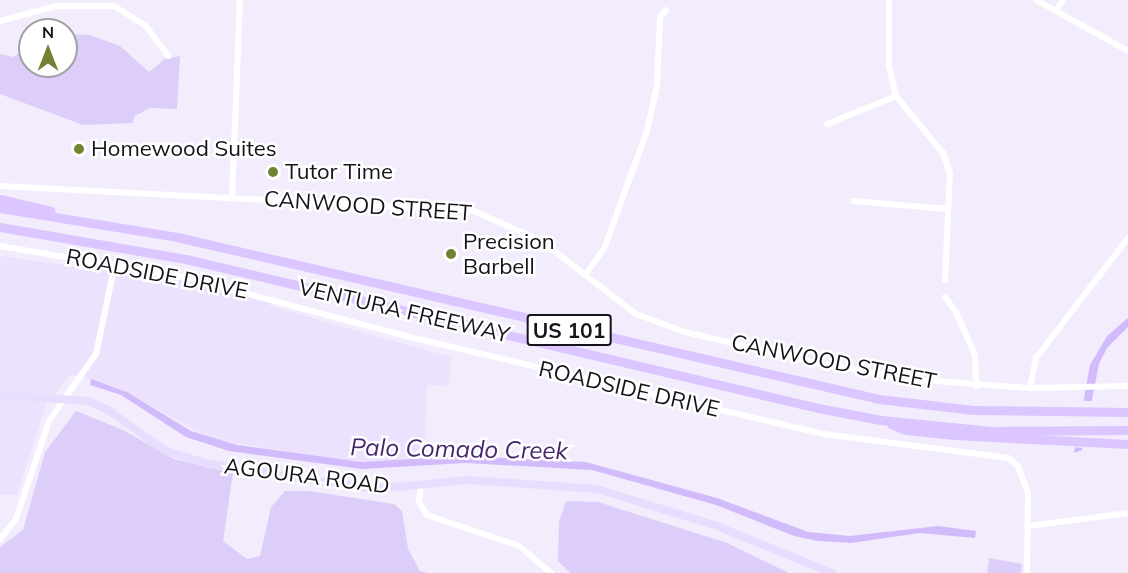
<!DOCTYPE html>
<html>
<head>
<meta charset="utf-8">
<style>
  body { margin:0 }
  #map { position:relative; width:1128px; height:573px; overflow:hidden; background:#f2ecfd; font-family:Mulish,sans-serif }
  div>[style] { position:absolute }
  .built>* { inset:0; background:#ece2fe }
  .green>* { inset:0; background:#ddcef9 }
  .water>* { inset:0; background:#d2bbfa }
  .pier>* { inset:0; background:#f2ecfd }
  .minor>* { height:6px; margin:-3px; padding:0 3px; transform-origin:3px; border-radius:3px; background:#fff }
  .major>* { height:8px; margin:-4px; padding:0 4px; transform-origin:4px; border-radius:4px; background:#e9ddff }
  .highway>* { height:9px; margin:-4.5px; padding:0 4.5px; transform-origin:4.5px; border-radius:4.5px; background:#dbc6ff }
  .dots>* { width:16px; height:16px; translate:-50% -50%; box-sizing:border-box; border:3px solid #fff; border-radius:50% }
  span { translate:-50% -50%; white-space:nowrap; text-align:center; line-height:1.15; -webkit-text-stroke:5px #fff; paint-order:stroke }
  .shield-label span { padding:2px 4px; background:#fff; border:2px solid; border-radius:4px; -webkit-text-stroke-width:0 }
  .shield-label { font-size:21px; color:#151219; font-weight:700 }
  .poi-label { font-size:22px; color:#151219 }
  .left { translate:0 -50%; text-align:left }
  .street-label { font-size:22px; color:#151219 }
  .water-label { font-size:24px; color:#46256d; font-style:italic }
  .north { position:absolute; left:18px; top:18px; width:60px; height:60px; box-sizing:border-box; background:#fff; border:2px solid #a1a0a3; border-radius:50%; rotate:0deg; font-size:16px; font-weight:700; line-height:24px; text-align:center; color:#151219 }
  .north::after { content:''; display:block; margin:auto; width:21px; height:27px; background:#708334; clip-path:polygon(50% 0,100% 100%,50% 72%,0 100%) }
</style>
</head>
<body>
<div id="map">
  <div class="built">
    <div style="clip-path:polygon(0 256px,185px 281px,271px 301px,270px 306px,451px 357px,449px 386px,427px 385px,424px 457px,386px 462px,340px 460px,211px 439px,119px 388px,72px 374px,47px 402px,17px 495px,0 495px)"></div>
  </div>
  <div class="green">
    <div style="clip-path:polygon(70px 34px,90px 35px,120px 46px,149px 72px,165px 59px,180px 56px,177px 109px,150px 108px,135px 116px,132px 123px,83px 125px,0 94px,0 54px,13px 57px,30px 46px,30px 66px,66px 66px,66px 35px)"></div>
    <div style="clip-path:polygon(76px 411px,123px 430px,174px 459px,233px 473px,223px 541px,247px 559px,260px 556px,271px 507px,285px 491px,308px 491px,394px 504px,402px 511px,408px 549px,420px 571px,428px 573px,0 573px,0 547px,23px 530px,45px 452px)"></div>
    <div style="clip-path:polygon(566px 501px,598px 502px,727px 543px,789px 573px,570px 573px,558px 561px,559px 522px)"></div>
    <div style="clip-path:polygon(989px 558px,1022px 564px,1021px 573px,987px 573px)"></div>
  </div>
  <div class="water">
    <div style="clip-path:polygon(1128px 318px,1128px 327px,1107px 348px,1099px 364px,1082px 450px,1074px 453px,1090px 365px,1107px 336px)"></div>
    <div style="clip-path:polygon(91px 379px,127px 392px,191px 431px,237px 445px,362px 462px,464px 456px,586px 462px,717px 498px,808px 532px,850px 536px,938px 526px,976px 531px,975px 538px,920px 533px,851px 543px,818px 541px,794px 536px,716px 505px,592px 470px,465px 463px,362px 469px,229px 451px,186px 437px,121px 395px,90px 385px)"></div>
  </div>
  <div class="pier">
    <div style="clip-path:polygon(1079px 401px,1093px 401px,1086px 448px,1072px 447px)"></div>
  </div>
  <div class="minor">
    <div style="left:889px;top:0;width:66px;rotate:90deg"></div>
    <div style="left:889px;top:66px;width:31px;rotate:77deg"></div>
    <div style="left:896px;top:96px;width:74px;rotate:50.5deg"></div>
    <div style="left:943px;top:153px;width:21px;rotate:71deg"></div>
    <div style="left:950px;top:173px;width:107px;rotate:92.7deg"></div>
    <div style="left:1036px;top:0;width:105px;rotate:29deg"></div>
    <div style="left:1056px;top:11px;width:13px;rotate:-58deg"></div>
    <div style="left:0;top:21px;width:58px;rotate:-15deg"></div>
    <div style="left:56px;top:6px;width:58px"></div>
    <div style="left:114px;top:6px;width:36px;rotate:32deg"></div>
    <div style="left:145px;top:25px;width:39px;rotate:53deg"></div>
    <div style="left:827px;top:124px;width:74px;rotate:-22.1deg"></div>
    <div style="left:0;top:186px;width:474px;rotate:3deg"></div>
    <div style="left:473px;top:211px;width:73px;rotate:23.4deg"></div>
    <div style="left:540px;top:240px;width:121px;rotate:37.6deg"></div>
    <div style="left:636px;top:314px;width:52px;rotate:20.2deg"></div>
    <div style="left:685px;top:332px;width:136px;rotate:13.2deg"></div>
    <div style="left:817px;top:363px;width:93px;rotate:9.9deg"></div>
    <div style="left:909px;top:379px;width:121px;rotate:4.3deg"></div>
    <div style="left:1030px;top:388px;width:98px;rotate:-1.2deg"></div>
    <div style="left:232px;top:198px;width:198px;rotate:-87.7deg"></div>
    <div style="left:854px;top:201px;width:94px;rotate:4.9deg"></div>
    <div style="left:0;top:246px;width:187px;rotate:9.6deg"></div>
    <div style="left:184px;top:277px;width:238px;rotate:14.9deg"></div>
    <div style="left:414px;top:338px;width:421px;rotate:13.2deg"></div>
    <div style="left:824px;top:434px;width:186px;rotate:7.4deg"></div>
    <div style="left:1008px;top:458px;width:13px;rotate:39deg"></div>
    <div style="left:1018px;top:466px;width:29px;rotate:70deg"></div>
    <div style="left:1028px;top:493px;width:80px;rotate:90.7deg"></div>
    <div style="left:585px;top:275px;width:32px;rotate:-54deg"></div>
    <div style="left:604px;top:249px;width:126px;rotate:-70deg"></div>
    <div style="left:647px;top:131px;width:46px;rotate:-77.5deg"></div>
    <div style="left:657px;top:86px;width:69px;rotate:-87.5deg"></div>
    <div style="left:660px;top:17px;width:9px;rotate:-49deg"></div>
    <div style="left:945px;top:297px;width:19px;rotate:54deg"></div>
    <div style="left:956px;top:312px;width:47px;rotate:66.2deg"></div>
    <div style="left:975px;top:355px;width:31px;rotate:88deg"></div>
    <div style="left:1030px;top:388px;width:31px;rotate:-79deg"></div>
    <div style="left:1036px;top:358px;width:151px;rotate:-52.5deg"></div>
    <div style="left:421px;top:485px;width:17px;rotate:97deg"></div>
    <div style="left:419px;top:502px;width:15px;rotate:58deg"></div>
    <div style="left:427px;top:515px;width:97px;rotate:18.6deg"></div>
    <div style="left:519px;top:546px;width:42px;rotate:40.2deg"></div>
    <div style="left:1028px;top:526px;width:101px;rotate:-7.4deg"></div>
    <div style="left:0;top:539px;width:26px;rotate:-51deg"></div>
    <div style="left:16px;top:519px;width:103px;rotate:-71.4deg"></div>
    <div style="left:49px;top:421px;width:82px;rotate:-55deg"></div>
    <div style="left:96px;top:354px;width:92px;rotate:-78.1deg"></div>
  </div>
  <div class="major">
    <div style="left:0;top:395px;width:88px;rotate:3.9deg"></div>
    <div style="left:88px;top:401px;width:22px;rotate:24deg"></div>
    <div style="left:108px;top:410px;width:71px;rotate:35.3deg"></div>
    <div style="left:166px;top:451px;width:45px;rotate:16.8deg"></div>
    <div style="left:209px;top:464px;width:168px;rotate:8.6deg"></div>
    <div style="left:375px;top:489px;width:93px;rotate:-5.5deg"></div>
    <div style="left:468px;top:480px;width:129px;rotate:4deg"></div>
    <div style="left:597px;top:489px;width:126px;rotate:17.1deg"></div>
    <div style="left:717px;top:526px;width:124px;rotate:22.2deg"></div>
  </div>
  <div class="highway">
    <div style="left:0;top:199px;width:52px;rotate:13.2deg"></div>
    <div style="left:0;top:208px;width:179px;rotate:9.3deg"></div>
    <div style="left:177px;top:237px;width:720px;rotate:12.99deg"></div>
    <div style="left:879px;top:399px;width:95px;rotate:6.7deg"></div>
    <div style="left:973px;top:410px;width:155px;rotate:0.7deg"></div>
    <div style="left:0;top:227px;width:189px;rotate:9.8deg"></div>
    <div style="left:186px;top:259px;width:649px;rotate:13.27deg"></div>
    <div style="left:818px;top:408px;width:64px;rotate:10.8deg"></div>
    <div style="left:881px;top:420px;width:111px;rotate:5.7deg"></div>
    <div style="left:991px;top:431px;width:137px;rotate:-0.4deg"></div>
    <div style="left:891px;top:424px;width:16px;rotate:22deg"></div>
    <div style="left:906px;top:430px;width:49px;rotate:5.8deg"></div>
    <div style="left:955px;top:435px;width:173px;rotate:3deg"></div>
  </div>
  <div class="dots">
    <div style="left:79px;top:149px;background:#708334"></div>
    <div style="left:273px;top:172px;background:#708334"></div>
    <div style="left:451px;top:254px;background:#708334"></div>
  </div>
  <div class="shield-label">
    <span style="left:569px;top:330px">US 101</span>
  </div>
  <div class="poi-label">
    <span class="left" style="left:91px;top:149px">Homewood Suites</span>
    <span class="left" style="left:285px;top:172px">Tutor Time</span>
    <span class="left" style="left:463px;top:254px">Precision<br>Barbell</span>
  </div>
  <div class="street-label">
    <span style="left:368px;top:206px;rotate:4deg">CANWOOD STREET</span>
    <span style="left:157px;top:274px;rotate:11deg">ROADSIDE DRIVE</span>
    <span style="left:404px;top:311px;rotate:13deg">VENTURA FREEWAY</span>
    <span style="left:834px;top:362px;rotate:11deg">CANWOOD STREET</span>
    <span style="left:629px;top:389px;rotate:13deg">ROADSIDE DRIVE</span>
    <span style="left:307px;top:476px;rotate:7deg">AGOURA ROAD</span>
  </div>
  <div class="water-label">
    <span style="left:459px;top:449px;rotate:1deg">Palo Comado Creek</span>
  </div>
  <div class="north">N</div>
</div>
</body>
</html>
